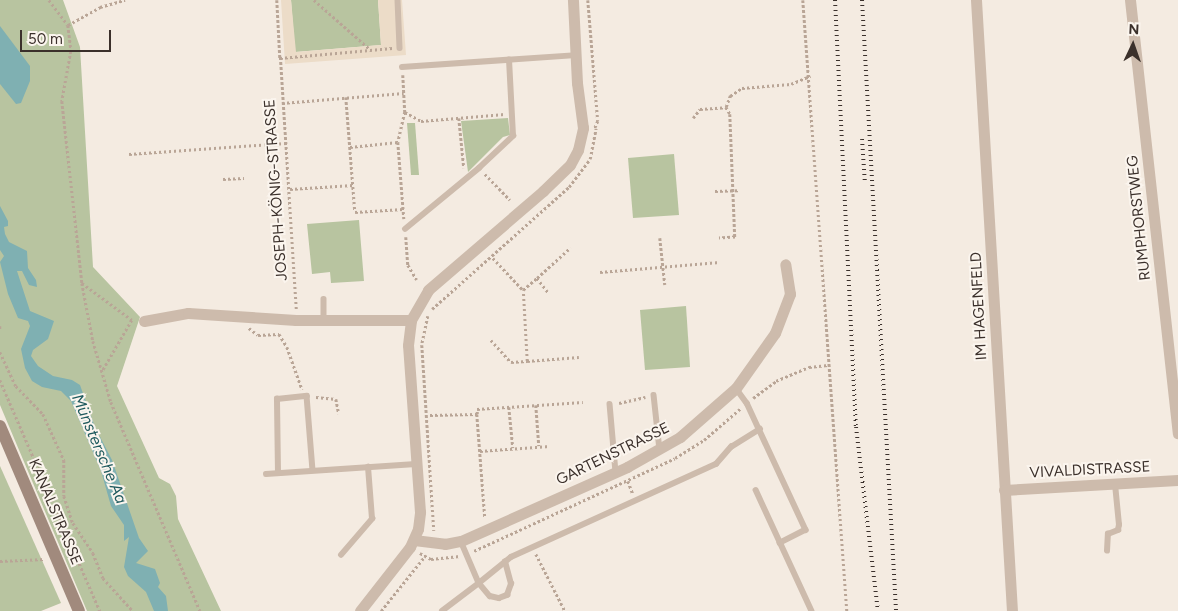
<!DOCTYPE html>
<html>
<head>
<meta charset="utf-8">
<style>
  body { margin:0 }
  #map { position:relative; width:1178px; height:611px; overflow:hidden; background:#f4ebe1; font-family:Figtree,sans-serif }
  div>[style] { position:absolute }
  .green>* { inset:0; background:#b8c4a0 }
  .plaza>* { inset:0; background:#ecdcc8 }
  .water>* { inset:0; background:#7fb0b2 }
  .path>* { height:2.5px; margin-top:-1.25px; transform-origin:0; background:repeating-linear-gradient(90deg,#b9a596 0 2.5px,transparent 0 5px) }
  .service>* { height:5.5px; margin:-2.75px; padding:0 2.75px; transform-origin:2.75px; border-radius:2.75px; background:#cdbbac }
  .minor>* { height:11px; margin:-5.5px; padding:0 5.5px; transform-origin:5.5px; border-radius:5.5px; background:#cdbbac }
  .secondary>* { height:12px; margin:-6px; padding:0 6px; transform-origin:6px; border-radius:6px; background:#a18a7d }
  .rail>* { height:4px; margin-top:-2px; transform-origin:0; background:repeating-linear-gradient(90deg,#3b302b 0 1px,transparent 0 5px) }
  span { translate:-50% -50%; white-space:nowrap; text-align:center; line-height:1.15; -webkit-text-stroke:4px #fbf5ee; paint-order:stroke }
  .street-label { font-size:15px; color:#3b302b }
  .water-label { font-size:16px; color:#1f5a5e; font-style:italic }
  .north { position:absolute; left:1108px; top:20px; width:50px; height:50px; -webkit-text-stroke:4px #fbf5ee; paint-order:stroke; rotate:3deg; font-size:14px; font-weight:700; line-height:20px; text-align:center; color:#3b302b }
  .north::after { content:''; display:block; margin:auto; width:18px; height:22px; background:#3b302b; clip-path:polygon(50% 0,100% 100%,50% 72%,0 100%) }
  .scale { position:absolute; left:20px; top:30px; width:91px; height:22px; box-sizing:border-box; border:2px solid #3b302b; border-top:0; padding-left:6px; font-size:15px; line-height:18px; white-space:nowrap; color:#3b302b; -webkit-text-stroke:4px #fbf5ee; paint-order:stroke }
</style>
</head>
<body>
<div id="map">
  <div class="green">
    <div style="clip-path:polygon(0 0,63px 0,80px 47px,93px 267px,140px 317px,117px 386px,159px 478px,170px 484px,176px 496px,178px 519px,221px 611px,87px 611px,0 405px)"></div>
    <div style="clip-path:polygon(291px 0,378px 0,381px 45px,295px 52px)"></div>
    <div style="clip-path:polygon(508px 118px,510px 135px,503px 137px,468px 172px,461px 121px)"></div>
    <div style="clip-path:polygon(407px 123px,415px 123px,419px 175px,411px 175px)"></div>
    <div style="clip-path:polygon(674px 154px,679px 215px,633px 218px,628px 158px)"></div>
    <div style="clip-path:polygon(359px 220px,364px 281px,331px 283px,330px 272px,312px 274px,307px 224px)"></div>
    <div style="clip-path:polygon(686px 306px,690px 367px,645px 370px,640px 310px)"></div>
    <div style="clip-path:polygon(0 466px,61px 603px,41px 611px,0 611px)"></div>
  </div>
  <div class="plaza">
    <div style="clip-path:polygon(281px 0,291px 0,296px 52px,381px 45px,378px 0,402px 0,406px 55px,285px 64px)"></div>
  </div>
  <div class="water">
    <div style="clip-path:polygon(0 26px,30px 66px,30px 81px,21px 103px,16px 104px,0 84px)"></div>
    <div style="clip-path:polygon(0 206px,8px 221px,8px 226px,4px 227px,5px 234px,9px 242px,27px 251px,28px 268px,36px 280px,37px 287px,29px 285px,22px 271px,17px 271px,30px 311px,54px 321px,48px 339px,33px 350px,31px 356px,38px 366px,53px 376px,72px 380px,80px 385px,95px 427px,112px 460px,139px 538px,148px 551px,136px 563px,155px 569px,160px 583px,158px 587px,166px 596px,168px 611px,154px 611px,146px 592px,128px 576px,124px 567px,129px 537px,124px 541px,124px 525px,111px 506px,101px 471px,71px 401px,61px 391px,42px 387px,32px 381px,25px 368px,21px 349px,30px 326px,28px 321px,18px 318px,8px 294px,0 262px,4px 256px,0 250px)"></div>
  </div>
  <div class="path">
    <div style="left:49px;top:0;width:31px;rotate:53deg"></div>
    <div style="left:68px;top:25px;width:26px;rotate:83deg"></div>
    <div style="left:71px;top:51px;width:51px;rotate:100.2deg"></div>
    <div style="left:62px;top:101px;width:183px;rotate:83.7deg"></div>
    <div style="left:82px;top:283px;width:59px;rotate:79.3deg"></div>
    <div style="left:93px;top:341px;width:64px;rotate:73.6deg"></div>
    <div style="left:111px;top:402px;width:227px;rotate:66.9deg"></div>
    <div style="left:277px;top:0;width:58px;rotate:87deg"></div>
    <div style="left:314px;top:0;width:76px;rotate:41.3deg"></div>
    <div style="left:588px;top:0;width:121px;rotate:85.3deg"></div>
    <div style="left:598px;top:121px;width:8px;rotate:113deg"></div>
    <div style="left:803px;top:0;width:613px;rotate:85.88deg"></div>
    <div style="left:68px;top:25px;width:37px;rotate:-29deg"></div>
    <div style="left:100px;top:7px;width:26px;rotate:-16deg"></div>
    <div style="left:403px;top:75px;width:37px;rotate:87deg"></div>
    <div style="left:405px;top:112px;width:31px;rotate:103deg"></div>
    <div style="left:398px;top:142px;width:77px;rotate:85.5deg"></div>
    <div style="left:346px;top:97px;width:115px;rotate:85.5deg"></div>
    <div style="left:355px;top:212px;width:48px;rotate:-3.6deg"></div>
    <div style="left:282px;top:103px;width:122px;rotate:-4.7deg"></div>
    <div style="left:726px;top:107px;width:12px;rotate:-70deg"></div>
    <div style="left:730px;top:96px;width:14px;rotate:-34deg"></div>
    <div style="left:742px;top:88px;width:49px;rotate:-4.7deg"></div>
    <div style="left:791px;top:84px;width:21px;rotate:-23deg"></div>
    <div style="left:405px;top:112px;width:18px;rotate:29deg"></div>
    <div style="left:421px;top:121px;width:84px;rotate:-4.8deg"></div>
    <div style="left:459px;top:118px;width:50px;rotate:84.3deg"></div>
    <div style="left:693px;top:118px;width:11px;rotate:-52deg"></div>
    <div style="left:700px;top:109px;width:26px;rotate:-4deg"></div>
    <div style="left:726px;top:107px;width:8px;rotate:60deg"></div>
    <div style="left:730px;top:114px;width:123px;rotate:87.7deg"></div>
    <div style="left:735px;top:237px;width:16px;rotate:176deg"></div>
    <div style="left:350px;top:147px;width:48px;rotate:-5.9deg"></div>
    <div style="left:129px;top:154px;width:158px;rotate:-4deg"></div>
    <div style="left:485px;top:174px;width:36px;rotate:46deg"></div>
    <div style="left:223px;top:179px;width:21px;rotate:-3deg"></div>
    <div style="left:290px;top:189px;width:63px;rotate:-3.6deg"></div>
    <div style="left:715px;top:191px;width:23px;rotate:-2deg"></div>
    <div style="left:406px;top:237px;width:28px;rotate:86deg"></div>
    <div style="left:408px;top:265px;width:17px;rotate:59deg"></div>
    <div style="left:660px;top:238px;width:47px;rotate:83.9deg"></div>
    <div style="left:493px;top:258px;width:44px;rotate:46.8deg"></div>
    <div style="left:523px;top:290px;width:18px;rotate:-41deg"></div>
    <div style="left:537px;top:278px;width:18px;rotate:52deg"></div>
    <div style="left:600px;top:272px;width:120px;rotate:-4.8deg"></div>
    <div style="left:537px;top:278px;width:45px;rotate:-42.3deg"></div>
    <div style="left:82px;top:283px;width:62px;rotate:36.5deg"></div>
    <div style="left:132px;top:320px;width:60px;rotate:120deg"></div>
    <div style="left:296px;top:309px;width:252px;rotate:-93.6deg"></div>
    <div style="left:280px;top:58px;width:113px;rotate:-5.1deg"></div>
    <div style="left:432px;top:309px;width:183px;rotate:-41.7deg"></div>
    <div style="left:569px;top:187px;width:35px;rotate:-53deg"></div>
    <div style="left:590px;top:159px;width:31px;rotate:-79deg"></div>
    <div style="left:428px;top:316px;width:30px;rotate:102deg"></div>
    <div style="left:422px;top:345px;width:186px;rotate:86.3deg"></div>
    <div style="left:0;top:326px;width:4px;rotate:90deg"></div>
    <div style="left:249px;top:328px;width:11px;rotate:38deg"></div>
    <div style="left:258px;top:335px;width:21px;rotate:-3deg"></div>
    <div style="left:279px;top:334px;width:15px;rotate:58deg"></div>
    <div style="left:287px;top:347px;width:45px;rotate:70.3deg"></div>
    <div style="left:491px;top:340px;width:30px;rotate:48deg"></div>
    <div style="left:511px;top:362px;width:16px;rotate:-4deg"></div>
    <div style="left:527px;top:361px;width:71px;rotate:-93.2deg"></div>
    <div style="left:0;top:352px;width:38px;rotate:65deg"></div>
    <div style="left:16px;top:386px;width:39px;rotate:46deg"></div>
    <div style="left:43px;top:414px;width:51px;rotate:65.5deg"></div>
    <div style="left:64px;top:460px;width:36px;rotate:90deg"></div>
    <div style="left:64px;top:496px;width:28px;rotate:72deg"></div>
    <div style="left:73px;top:523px;width:36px;rotate:56deg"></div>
    <div style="left:93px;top:553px;width:27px;rotate:68deg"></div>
    <div style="left:103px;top:578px;width:45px;rotate:47.7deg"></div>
    <div style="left:527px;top:361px;width:52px;rotate:-4.4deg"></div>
    <div style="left:0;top:380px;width:252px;rotate:66.6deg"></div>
    <div style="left:316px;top:397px;width:20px;rotate:6deg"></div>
    <div style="left:336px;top:399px;width:15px;rotate:79deg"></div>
    <div style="left:753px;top:398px;width:29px;rotate:-36deg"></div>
    <div style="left:776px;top:381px;width:36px;rotate:-23deg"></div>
    <div style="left:809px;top:367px;width:19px;rotate:-6deg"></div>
    <div style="left:619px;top:403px;width:27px;rotate:-13deg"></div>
    <div style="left:536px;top:405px;width:41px;rotate:85.8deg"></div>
    <div style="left:509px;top:407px;width:41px;rotate:84.4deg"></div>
    <div style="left:477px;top:414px;width:103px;rotate:85.6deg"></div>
    <div style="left:430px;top:415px;width:47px;rotate:-1.2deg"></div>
    <div style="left:477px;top:414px;width:5px;rotate:-90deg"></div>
    <div style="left:477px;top:409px;width:106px;rotate:-3.8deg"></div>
    <div style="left:480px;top:451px;width:70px;rotate:-4.1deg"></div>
    <div style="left:628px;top:481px;width:14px;rotate:69deg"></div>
    <div style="left:474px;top:551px;width:221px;rotate:-24.8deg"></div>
    <div style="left:675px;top:458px;width:34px;rotate:-32deg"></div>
    <div style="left:704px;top:440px;width:49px;rotate:-40.9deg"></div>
    <div style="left:420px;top:553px;width:13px;rotate:29deg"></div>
    <div style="left:431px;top:559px;width:29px;rotate:-6deg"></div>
    <div style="left:536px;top:554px;width:64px;rotate:63deg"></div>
    <div style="left:0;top:561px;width:45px;rotate:-2.5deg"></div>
    <div style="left:381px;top:611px;width:70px;rotate:-51.3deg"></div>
  </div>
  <div class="service">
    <div style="left:398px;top:0;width:48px;rotate:87.6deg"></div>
    <div style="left:402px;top:67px;width:174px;rotate:-3.9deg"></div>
    <div style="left:405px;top:229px;width:96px;rotate:-39.5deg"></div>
    <div style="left:479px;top:168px;width:47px;rotate:-43.3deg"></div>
    <div style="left:513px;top:136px;width:76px;rotate:-93deg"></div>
    <div style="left:324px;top:299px;width:21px;rotate:90deg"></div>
    <div style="left:736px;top:388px;width:19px;rotate:54deg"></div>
    <div style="left:747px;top:403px;width:140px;rotate:65.1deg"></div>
    <div style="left:806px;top:530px;width:29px;rotate:153deg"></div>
    <div style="left:654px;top:395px;width:55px;rotate:83.8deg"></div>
    <div style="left:610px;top:404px;width:68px;rotate:85deg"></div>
    <div style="left:278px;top:473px;width:74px;rotate:-90.8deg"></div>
    <div style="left:277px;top:399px;width:30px;rotate:-6deg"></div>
    <div style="left:307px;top:396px;width:74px;rotate:85.4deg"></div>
    <div style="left:266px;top:474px;width:150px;rotate:-3.8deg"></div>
    <div style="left:756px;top:490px;width:133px;rotate:65.2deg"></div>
    <div style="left:461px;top:541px;width:46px;rotate:66.8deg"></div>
    <div style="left:479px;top:583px;width:41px;rotate:-39.1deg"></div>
    <div style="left:511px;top:557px;width:225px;rotate:-24.4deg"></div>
    <div style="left:716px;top:464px;width:23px;rotate:-49deg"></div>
    <div style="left:731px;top:447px;width:34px;rotate:-32deg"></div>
    <div style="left:1107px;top:551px;width:17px;rotate:-87deg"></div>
    <div style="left:1108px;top:534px;width:11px;rotate:-22deg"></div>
    <div style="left:1118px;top:530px;width:5px;rotate:-79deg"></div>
    <div style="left:1119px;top:525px;width:41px;rotate:-95.6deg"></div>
    <div style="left:341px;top:555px;width:48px;rotate:-49.3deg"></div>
    <div style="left:372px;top:519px;width:52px;rotate:-94.4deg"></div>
    <div style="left:442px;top:611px;width:46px;rotate:-37.1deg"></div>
    <div style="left:479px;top:583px;width:17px;rotate:50deg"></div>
    <div style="left:490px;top:596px;width:9px;rotate:13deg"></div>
    <div style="left:499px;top:598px;width:9px;rotate:-21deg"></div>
    <div style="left:507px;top:595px;width:12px;rotate:-70deg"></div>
    <div style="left:511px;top:584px;width:23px;rotate:-105deg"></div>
  </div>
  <div class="minor">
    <div style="left:976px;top:0;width:612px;rotate:86.63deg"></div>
    <div style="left:1130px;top:0;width:436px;rotate:83.7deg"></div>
    <div style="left:144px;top:321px;width:45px;rotate:-10.3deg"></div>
    <div style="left:188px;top:313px;width:108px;rotate:3.7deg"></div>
    <div style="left:296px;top:320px;width:115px"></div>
    <div style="left:1004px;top:490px;width:174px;rotate:-3.3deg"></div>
    <div style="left:414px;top:540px;width:31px;rotate:7deg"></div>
    <div style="left:445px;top:544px;width:16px;rotate:-11deg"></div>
    <div style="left:461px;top:541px;width:182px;rotate:-24deg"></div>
    <div style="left:627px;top:467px;width:61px;rotate:-29.5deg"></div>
    <div style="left:680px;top:437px;width:74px;rotate:-41.2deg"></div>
    <div style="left:736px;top:388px;width:67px;rotate:-54.7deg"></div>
    <div style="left:775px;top:333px;width:42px;rotate:-69deg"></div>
    <div style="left:790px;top:294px;width:30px;rotate:-99deg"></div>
    <div style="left:360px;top:611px;width:81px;rotate:-52deg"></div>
    <div style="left:410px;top:547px;width:20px;rotate:-66deg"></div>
    <div style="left:418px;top:529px;width:17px;rotate:-83deg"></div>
    <div style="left:420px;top:512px;width:167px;rotate:-94.1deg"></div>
    <div style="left:408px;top:345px;width:25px;rotate:-83deg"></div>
    <div style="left:411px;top:320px;width:34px;rotate:-60deg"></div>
    <div style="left:428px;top:290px;width:152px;rotate:-40.7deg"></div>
    <div style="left:543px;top:191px;width:37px;rotate:-44deg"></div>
    <div style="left:570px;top:165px;width:17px;rotate:-62deg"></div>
    <div style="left:578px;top:150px;width:23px;rotate:-77deg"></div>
    <div style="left:583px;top:128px;width:45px;rotate:-97.6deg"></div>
    <div style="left:577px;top:83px;width:83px;rotate:-92.8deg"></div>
  </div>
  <div class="secondary">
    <div style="left:0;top:426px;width:201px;rotate:66.9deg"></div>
  </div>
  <div class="rail">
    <div style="left:835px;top:0;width:428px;rotate:87.2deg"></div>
    <div style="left:856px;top:427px;width:185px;rotate:83.2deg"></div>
    <div style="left:862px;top:0;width:612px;rotate:86.81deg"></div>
    <div style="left:862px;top:139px;width:45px;rotate:86.2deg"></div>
  </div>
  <div class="street-label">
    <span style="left:276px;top:190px;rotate:-94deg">JOSEPH-KÖNIG-STRASSE</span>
    <span style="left:1139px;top:218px;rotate:-96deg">RUMPHORSTWEG</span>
    <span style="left:979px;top:306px;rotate:-93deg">IM HAGENFELD</span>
    <span style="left:613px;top:454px;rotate:-26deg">GARTENSTRASSE</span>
    <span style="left:1090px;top:470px;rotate:-3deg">VIVALDISTRASSE</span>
    <span style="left:55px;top:512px;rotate:67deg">KANALSTRASSE</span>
  </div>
  <div class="water-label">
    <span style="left:99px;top:449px;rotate:67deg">Münstersche Aa</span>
  </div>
  <div class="north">N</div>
  <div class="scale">50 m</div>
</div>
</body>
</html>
